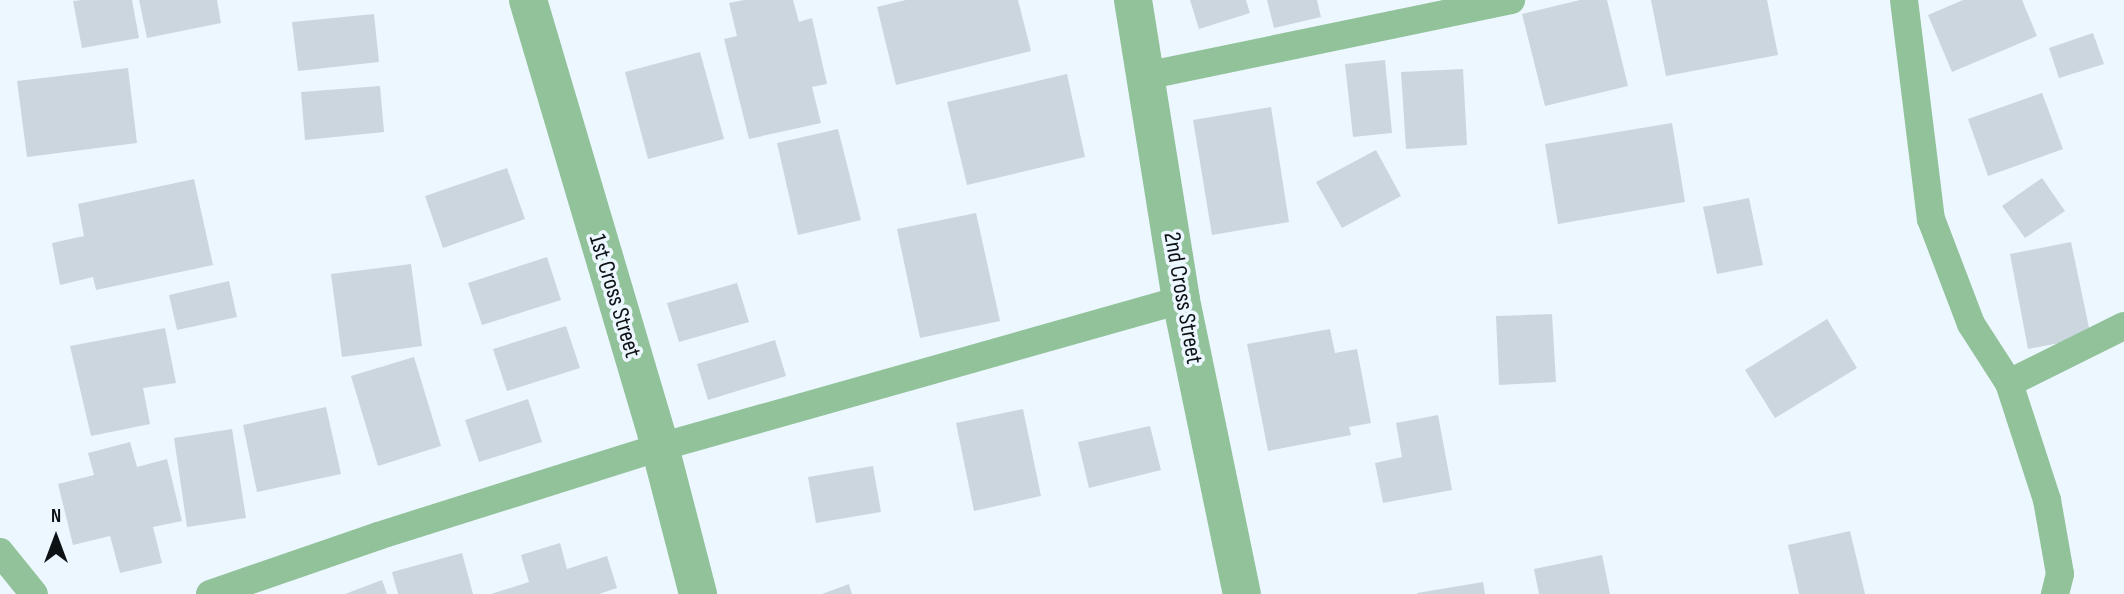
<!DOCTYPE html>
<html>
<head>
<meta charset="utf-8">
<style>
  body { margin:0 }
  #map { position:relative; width:2124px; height:594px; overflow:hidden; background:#edf7ff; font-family:"Sofia Sans Condensed",sans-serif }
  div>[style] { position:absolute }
  .building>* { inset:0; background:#ccd6de }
  .service>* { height:28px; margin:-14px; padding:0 14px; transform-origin:14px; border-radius:14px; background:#91c29a }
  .minor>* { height:38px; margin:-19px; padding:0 19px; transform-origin:19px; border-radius:19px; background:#91c29a }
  span { translate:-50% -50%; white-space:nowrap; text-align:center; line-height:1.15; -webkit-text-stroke:7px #edf7ff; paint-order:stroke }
  .street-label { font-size:24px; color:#0e1214 }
  .north { position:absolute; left:21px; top:503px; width:70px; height:70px; -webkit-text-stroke:5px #edf7ff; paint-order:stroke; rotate:0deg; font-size:19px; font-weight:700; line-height:28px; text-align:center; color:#0e1214 }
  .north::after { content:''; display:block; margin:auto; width:24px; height:32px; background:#0e1214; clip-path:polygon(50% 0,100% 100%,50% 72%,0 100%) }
</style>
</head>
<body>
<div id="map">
  <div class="building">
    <div style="clip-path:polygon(82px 0,132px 0,139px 38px,82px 48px,73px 1px)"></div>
    <div style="clip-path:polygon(139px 0,217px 0,221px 23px,147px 38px)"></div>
    <div style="clip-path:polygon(744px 0,793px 0,799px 22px,812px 18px,827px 84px,812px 87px,821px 123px,749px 139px,724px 39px,737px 36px,729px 3px)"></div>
    <div style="clip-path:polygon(906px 0,1018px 0,1031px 51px,896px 85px,877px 7px)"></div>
    <div style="clip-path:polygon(1190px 0,1246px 0,1250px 13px,1199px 29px)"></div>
    <div style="clip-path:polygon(1267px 0,1317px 0,1321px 17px,1274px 28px)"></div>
    <div style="clip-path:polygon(1580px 0,1607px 0,1628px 86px,1545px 106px,1522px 14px)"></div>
    <div style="clip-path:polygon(1651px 0,1767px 0,1778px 55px,1666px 76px)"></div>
    <div style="clip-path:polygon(1963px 0,2022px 0,2037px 36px,1952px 72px,1928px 15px)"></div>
    <div style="clip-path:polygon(374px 14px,379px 62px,298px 71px,292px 22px)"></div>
    <div style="clip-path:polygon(2093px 33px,2104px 64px,2059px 78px,2049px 48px)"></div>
    <div style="clip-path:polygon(700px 52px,724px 139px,648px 159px,625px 72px)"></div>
    <div style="clip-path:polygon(1385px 60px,1392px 133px,1353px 137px,1345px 64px)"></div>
    <div style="clip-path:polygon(128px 68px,137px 143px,27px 157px,17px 81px)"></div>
    <div style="clip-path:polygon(1463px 69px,1467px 145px,1406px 149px,1401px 72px)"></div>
    <div style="clip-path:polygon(1067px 74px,1085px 157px,967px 185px,947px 102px)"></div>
    <div style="clip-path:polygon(380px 86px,384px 132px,305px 140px,301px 92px)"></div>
    <div style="clip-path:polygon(2042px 93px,2063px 149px,1988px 176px,1968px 119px)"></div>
    <div style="clip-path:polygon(1271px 107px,1289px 222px,1212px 235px,1193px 120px)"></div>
    <div style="clip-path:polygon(1672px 123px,1685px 202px,1558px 224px,1545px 144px)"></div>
    <div style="clip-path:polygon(838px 129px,861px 220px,798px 235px,777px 143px)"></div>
    <div style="clip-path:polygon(1376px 150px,1401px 196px,1342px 228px,1316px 182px)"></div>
    <div style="clip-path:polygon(507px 168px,525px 219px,443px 248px,425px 196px)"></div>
    <div style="clip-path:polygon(2042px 178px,2065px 211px,2025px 238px,2002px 206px)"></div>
    <div style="clip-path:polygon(194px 179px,213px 265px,96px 290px,93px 277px,60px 285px,52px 243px,84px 236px,78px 204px)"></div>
    <div style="clip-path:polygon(1749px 198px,1763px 265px,1717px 274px,1703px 207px)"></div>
    <div style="clip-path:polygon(976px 213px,1000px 321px,920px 338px,897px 229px)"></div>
    <div style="clip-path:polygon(2071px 242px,2091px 337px,2028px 349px,2010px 254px)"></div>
    <div style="clip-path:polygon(547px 257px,561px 300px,482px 325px,468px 283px)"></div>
    <div style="clip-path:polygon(411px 264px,422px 346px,342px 357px,331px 274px)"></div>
    <div style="clip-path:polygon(229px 281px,237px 317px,177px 330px,169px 295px)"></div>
    <div style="clip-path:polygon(737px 283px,749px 322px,679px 342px,667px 303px)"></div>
    <div style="clip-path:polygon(1552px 314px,1556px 382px,1499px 385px,1496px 316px)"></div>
    <div style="clip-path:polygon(1827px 319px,1857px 368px,1775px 418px,1745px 370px)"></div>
    <div style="clip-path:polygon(566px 326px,580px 368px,507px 391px,493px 349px)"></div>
    <div style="clip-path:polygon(165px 328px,176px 383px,143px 388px,150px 424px,91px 436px,70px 346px)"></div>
    <div style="clip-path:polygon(1330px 329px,1335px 353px,1357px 349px,1371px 423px,1349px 427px,1351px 435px,1268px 451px,1247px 344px)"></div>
    <div style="clip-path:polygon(775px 340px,786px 376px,708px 400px,697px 364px)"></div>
    <div style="clip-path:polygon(414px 357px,441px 446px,378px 466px,351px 376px)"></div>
    <div style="clip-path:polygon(528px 399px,542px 442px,479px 462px,465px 420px)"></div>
    <div style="clip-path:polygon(326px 407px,341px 474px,257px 492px,243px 425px)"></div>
    <div style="clip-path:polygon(1023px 409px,1041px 496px,974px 511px,956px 423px)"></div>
    <div style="clip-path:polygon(1438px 415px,1452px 490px,1383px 503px,1375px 463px,1402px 457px,1396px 423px)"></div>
    <div style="clip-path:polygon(1150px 426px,1161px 470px,1089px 488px,1078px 442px)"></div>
    <div style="clip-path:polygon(232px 429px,246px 518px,187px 527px,174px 438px)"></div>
    <div style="clip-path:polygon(130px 442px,137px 467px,167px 459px,182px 521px,153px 527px,162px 563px,120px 573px,110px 536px,73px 545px,58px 484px,94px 475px,88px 453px)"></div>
    <div style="clip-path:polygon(873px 466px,881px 512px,816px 523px,808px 477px)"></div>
    <div style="clip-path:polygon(1850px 531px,1865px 594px,1799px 594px,1788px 545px)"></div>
    <div style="clip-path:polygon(560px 543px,567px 569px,607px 556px,617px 588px,599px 594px,491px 594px,529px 582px,521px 555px)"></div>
    <div style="clip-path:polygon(462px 553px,473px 594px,398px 594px,392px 572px)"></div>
    <div style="clip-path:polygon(1602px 555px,1610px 594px,1539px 594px,1534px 569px)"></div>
    <div style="clip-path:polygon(382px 580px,387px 594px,345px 594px)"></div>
    <div style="clip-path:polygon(1483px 582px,1485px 594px,1417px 594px,1417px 593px)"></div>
    <div style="clip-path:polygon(849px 584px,852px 594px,822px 594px)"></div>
  </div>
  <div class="service">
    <div style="left:1904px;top:0;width:221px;rotate:83deg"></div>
    <div style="left:1931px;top:219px;width:112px;rotate:69.1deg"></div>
    <div style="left:1971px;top:324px;width:70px;rotate:57.2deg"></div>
    <div style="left:2009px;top:383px;width:123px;rotate:72deg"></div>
    <div style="left:2047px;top:500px;width:75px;rotate:80deg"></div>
    <div style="left:2060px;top:574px;width:21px;rotate:104deg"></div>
    <div style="left:1145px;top:76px;width:374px;rotate:-11.7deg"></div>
    <div style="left:2009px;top:383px;width:128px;rotate:-26.4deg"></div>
    <div style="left:0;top:552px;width:54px;rotate:51deg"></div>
    <div style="left:210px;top:594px;width:178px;rotate:-19deg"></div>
    <div style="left:378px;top:536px;width:296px;rotate:-17.5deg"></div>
    <div style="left:660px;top:447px;width:541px;rotate:-15.76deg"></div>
  </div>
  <div class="minor">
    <div style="left:528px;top:0;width:466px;rotate:73.5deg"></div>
    <div style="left:660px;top:447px;width:152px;rotate:75.5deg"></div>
    <div style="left:1133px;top:0;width:304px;rotate:80.9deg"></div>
    <div style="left:1181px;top:300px;width:300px;rotate:78.3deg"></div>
  </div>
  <div class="street-label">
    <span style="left:615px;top:296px;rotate:73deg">1st Cross Street</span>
    <span style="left:1183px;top:298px;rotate:80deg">2nd Cross Street</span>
  </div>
  <div class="north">N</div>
</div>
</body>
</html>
